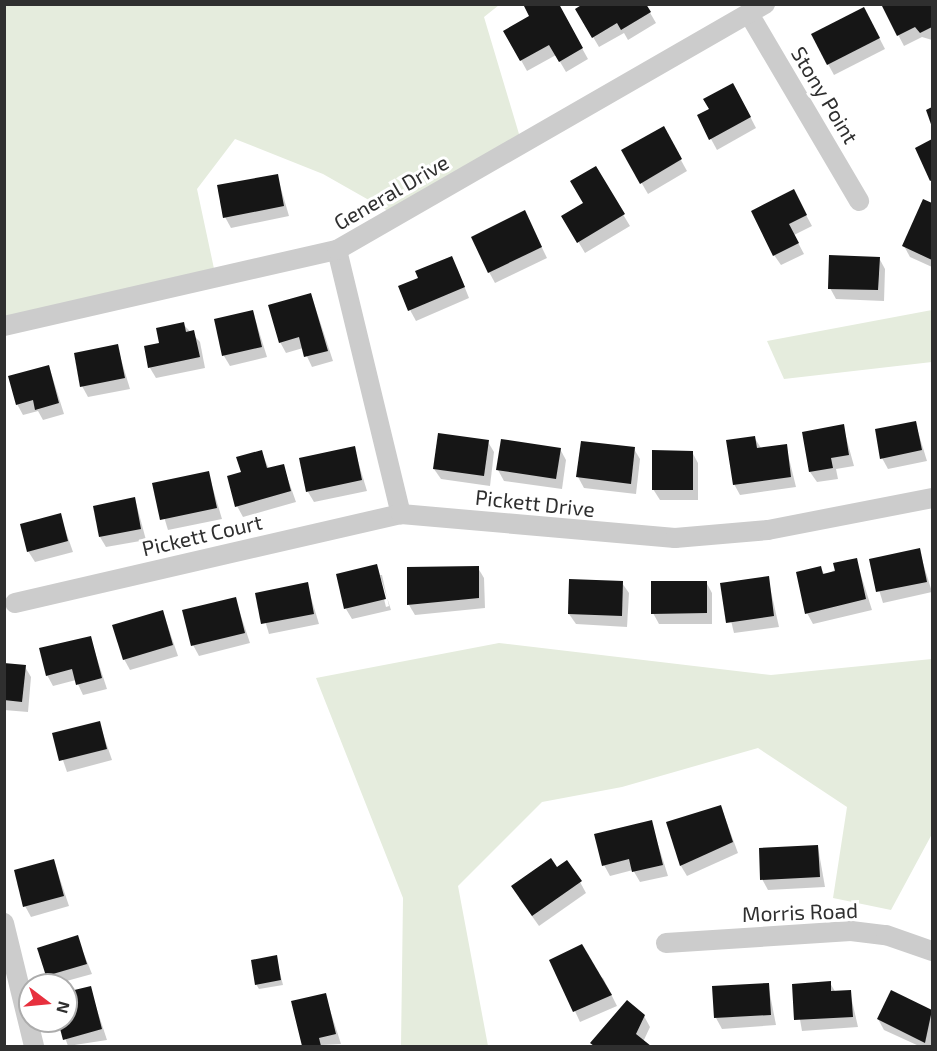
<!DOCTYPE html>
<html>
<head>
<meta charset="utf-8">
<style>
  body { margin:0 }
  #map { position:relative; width:937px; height:1051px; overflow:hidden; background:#fff; font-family:"Exo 2",sans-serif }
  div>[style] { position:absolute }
  .green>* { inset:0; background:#e5ecdd }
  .shadow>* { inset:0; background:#0003 }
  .building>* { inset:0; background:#161616 }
  .minor>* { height:20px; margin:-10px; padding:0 10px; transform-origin:10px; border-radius:10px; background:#ccc }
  span { translate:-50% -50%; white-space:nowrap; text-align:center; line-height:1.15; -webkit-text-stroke:6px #fff; paint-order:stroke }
  .street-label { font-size:21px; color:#2f2f2f }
  .frame { position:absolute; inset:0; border:6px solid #2f2f2f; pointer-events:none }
  .north { position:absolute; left:18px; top:973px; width:60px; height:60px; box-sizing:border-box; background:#fff; border:2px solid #acacac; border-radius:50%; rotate:106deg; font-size:16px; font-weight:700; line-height:24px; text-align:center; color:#2f2f2f }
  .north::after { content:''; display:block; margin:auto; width:21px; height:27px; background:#e7303e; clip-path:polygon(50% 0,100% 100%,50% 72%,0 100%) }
</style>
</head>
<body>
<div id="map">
  <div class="green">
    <div style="clip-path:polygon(4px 5px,499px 5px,484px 17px,522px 144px,397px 216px,323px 174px,235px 139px,197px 189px,216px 278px,5px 326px)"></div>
    <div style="clip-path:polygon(932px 310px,932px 362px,784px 379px,767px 341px)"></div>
    <div style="clip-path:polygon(499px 643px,771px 675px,932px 659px,932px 834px,891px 910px,833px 898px,847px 807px,758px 748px,622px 787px,542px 802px,458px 886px,488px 1046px,401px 1046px,403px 898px,316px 678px)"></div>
  </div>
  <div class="shadow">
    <div style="clip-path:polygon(645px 4px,656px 23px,628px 40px,624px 33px,599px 47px,577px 10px)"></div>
    <div style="clip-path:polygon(882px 4px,932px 4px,932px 40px,922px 37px,904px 46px)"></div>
    <div style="clip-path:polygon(558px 5px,588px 59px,566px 72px,556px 55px,527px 71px,505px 31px)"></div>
    <div style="clip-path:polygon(870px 20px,885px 49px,834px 75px,828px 64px)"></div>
    <div style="clip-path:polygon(739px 95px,756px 128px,717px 150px,711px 139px,711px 109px)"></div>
    <div style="clip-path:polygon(663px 128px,687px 171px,648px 194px,623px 151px)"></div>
    <div style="clip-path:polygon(932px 141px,932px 183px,917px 149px)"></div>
    <div style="clip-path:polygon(595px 168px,630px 226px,585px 253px,563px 216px,585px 203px)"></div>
    <div style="clip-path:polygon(277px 175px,289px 216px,231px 228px,225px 217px)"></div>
    <div style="clip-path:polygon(924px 201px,932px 205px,932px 267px,910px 257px,904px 246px)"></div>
    <div style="clip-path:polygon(799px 202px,812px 226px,794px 235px,804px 254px,781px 265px,774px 255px)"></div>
    <div style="clip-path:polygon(530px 223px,547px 258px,495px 283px,489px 272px)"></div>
    <div style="clip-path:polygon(879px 258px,885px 269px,884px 301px,836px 299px,830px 288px)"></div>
    <div style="clip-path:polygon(457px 268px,469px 298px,416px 321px,410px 310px)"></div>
    <div style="clip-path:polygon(311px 294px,333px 361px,312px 367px,303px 348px,286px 353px,280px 342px)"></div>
    <div style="clip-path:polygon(253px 312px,267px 357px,230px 366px,224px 356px)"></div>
    <div style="clip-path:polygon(183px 324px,200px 342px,205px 368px,156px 378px,150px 368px,161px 344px)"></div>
    <div style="clip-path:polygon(117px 346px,130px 389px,88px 397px,82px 386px)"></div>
    <div style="clip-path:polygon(49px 366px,64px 414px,43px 420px,38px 411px,23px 415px,17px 404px)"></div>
    <div style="clip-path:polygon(915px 422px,927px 461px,888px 469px,882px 458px)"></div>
    <div style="clip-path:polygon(843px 426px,854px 466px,836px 469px,838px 479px,817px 482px,810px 472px)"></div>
    <div style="clip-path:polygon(754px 437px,761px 448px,786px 446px,796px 487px,740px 495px,734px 484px)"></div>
    <div style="clip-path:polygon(488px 442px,494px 452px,490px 486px,441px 479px,434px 469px)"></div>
    <div style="clip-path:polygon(354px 448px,367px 491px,314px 502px,308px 492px)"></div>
    <div style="clip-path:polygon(560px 449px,566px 460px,562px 489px,504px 481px,498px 470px)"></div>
    <div style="clip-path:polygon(634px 449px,640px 459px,636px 494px,584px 488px,578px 477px)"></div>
    <div style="clip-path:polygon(261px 451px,269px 469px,283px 465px,296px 502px,243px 517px,237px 506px,243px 473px)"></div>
    <div style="clip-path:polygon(692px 452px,698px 463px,698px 500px,660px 500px,653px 489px)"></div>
    <div style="clip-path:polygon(208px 472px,222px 519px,168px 530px,154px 484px)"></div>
    <div style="clip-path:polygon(135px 499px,146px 540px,106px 547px,100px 537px)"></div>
    <div style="clip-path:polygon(60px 515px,73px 552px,35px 562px,28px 551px)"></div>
    <div style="clip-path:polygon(919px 550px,932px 592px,883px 603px,870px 560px)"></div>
    <div style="clip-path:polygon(856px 559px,872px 610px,813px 624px,807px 613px,820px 567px,825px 575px)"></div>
    <div style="clip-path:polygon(evenodd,377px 566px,391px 610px,352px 619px,346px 609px,377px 566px,378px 575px,382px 575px,389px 606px,386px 607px,378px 575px)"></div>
    <div style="clip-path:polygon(478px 568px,484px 578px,485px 608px,415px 615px,409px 605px)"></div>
    <div style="clip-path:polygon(768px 578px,779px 627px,734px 633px,722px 584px)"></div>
    <div style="clip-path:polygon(706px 582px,712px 593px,712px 624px,659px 624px,653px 613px)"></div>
    <div style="clip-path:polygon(622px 583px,629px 593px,627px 627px,576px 624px,569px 614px)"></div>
    <div style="clip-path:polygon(307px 584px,319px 624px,269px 634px,257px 594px)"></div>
    <div style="clip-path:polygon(235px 598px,250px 643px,199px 656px,193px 645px)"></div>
    <div style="clip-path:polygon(163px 612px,178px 656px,130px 670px,124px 659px)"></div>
    <div style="clip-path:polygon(90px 637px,107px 689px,83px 695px,76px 680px,53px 686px,47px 675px)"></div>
    <div style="clip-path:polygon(4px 665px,25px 667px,31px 677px,28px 712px,4px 710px)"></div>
    <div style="clip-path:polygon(99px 722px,112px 760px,67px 772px,54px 734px)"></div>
    <div style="clip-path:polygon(721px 807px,738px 853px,687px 876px,681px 866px)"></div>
    <div style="clip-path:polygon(651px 822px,668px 876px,640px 882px,633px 870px,610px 876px,604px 865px)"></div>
    <div style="clip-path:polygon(818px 847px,825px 887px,768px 890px,762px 879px)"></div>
    <div style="clip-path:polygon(54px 861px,69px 906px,31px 917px,25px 906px)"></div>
    <div style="clip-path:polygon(557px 869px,580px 882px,586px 893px,539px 926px,519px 898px)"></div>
    <div style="clip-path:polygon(77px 937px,92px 974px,52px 985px,47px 976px)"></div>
    <div style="clip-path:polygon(276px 957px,283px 985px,259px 989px,256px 984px)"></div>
    <div style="clip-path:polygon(551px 960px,603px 978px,617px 1006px,580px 1022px)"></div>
    <div style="clip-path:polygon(830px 983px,836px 993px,850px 992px,858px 1027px,802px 1031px,794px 985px)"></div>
    <div style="clip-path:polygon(768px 984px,776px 1025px,722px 1029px,716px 1018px)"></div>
    <div style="clip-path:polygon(90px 988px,107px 1040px,68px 1046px,59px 1021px,66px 1021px,66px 994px)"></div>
    <div style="clip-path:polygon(892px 992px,932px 1011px,932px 1046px,919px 1046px,884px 1030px,878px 1019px)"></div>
    <div style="clip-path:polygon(325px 994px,341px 1044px,303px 1046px,293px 1002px)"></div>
    <div style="clip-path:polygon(644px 1016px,650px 1027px,643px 1042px,648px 1046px,592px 1044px)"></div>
  </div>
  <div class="building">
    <div style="clip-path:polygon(523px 4px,559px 4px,583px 48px,559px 62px,549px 45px,520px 61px,503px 31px,529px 16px)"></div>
    <div style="clip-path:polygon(583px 4px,646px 4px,651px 12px,621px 30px,617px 23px,592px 38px,575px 9px)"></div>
    <div style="clip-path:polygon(881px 4px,932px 4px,932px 27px,920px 33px,915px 27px,897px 36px)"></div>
    <div style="clip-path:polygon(864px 7px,880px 38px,827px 65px,811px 34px)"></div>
    <div style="clip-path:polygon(733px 83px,751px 117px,709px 140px,697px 115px,709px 109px,703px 99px)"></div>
    <div style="clip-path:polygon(932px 107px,932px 127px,926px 110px)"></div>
    <div style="clip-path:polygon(664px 126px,682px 159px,640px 184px,621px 150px)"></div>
    <div style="clip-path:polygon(932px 139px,932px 180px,930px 181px,915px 148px)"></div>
    <div style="clip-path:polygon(596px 166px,625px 214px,577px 243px,561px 216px,583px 203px,570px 181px)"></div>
    <div style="clip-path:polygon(278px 174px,284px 206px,223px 218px,217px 185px)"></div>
    <div style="clip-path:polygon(794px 189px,807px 215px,789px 224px,799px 243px,773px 256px,751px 211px)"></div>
    <div style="clip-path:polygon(923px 199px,932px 203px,932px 260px,902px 246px)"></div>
    <div style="clip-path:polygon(525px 210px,542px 247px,488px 273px,471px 237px)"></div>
    <div style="clip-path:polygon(829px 255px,880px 257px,878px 290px,828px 289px)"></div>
    <div style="clip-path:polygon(452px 256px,465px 287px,408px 311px,398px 286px,418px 278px,415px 271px)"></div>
    <div style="clip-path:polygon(311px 293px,328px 351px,304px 357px,299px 337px,279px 343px,268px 305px)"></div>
    <div style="clip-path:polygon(253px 310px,262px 347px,222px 356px,214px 319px)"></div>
    <div style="clip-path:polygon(184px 322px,186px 332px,194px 330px,200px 357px,148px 368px,144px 346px,159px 343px,156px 328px)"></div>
    <div style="clip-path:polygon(118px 344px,125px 378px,80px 387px,74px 353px)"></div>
    <div style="clip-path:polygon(49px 365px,59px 403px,35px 410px,33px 400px,16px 405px,8px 376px)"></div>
    <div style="clip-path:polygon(916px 421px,922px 450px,880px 459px,875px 429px)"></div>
    <div style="clip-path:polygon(844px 424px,849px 455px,831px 458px,833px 468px,809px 472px,802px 432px)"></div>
    <div style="clip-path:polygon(438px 433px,489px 440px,484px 476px,433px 469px)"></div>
    <div style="clip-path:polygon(755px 436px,757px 448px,787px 444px,791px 477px,733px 485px,726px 440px)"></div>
    <div style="clip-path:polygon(501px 439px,561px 448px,556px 479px,496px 470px)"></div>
    <div style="clip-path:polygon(581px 441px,635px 447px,631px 484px,576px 477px)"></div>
    <div style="clip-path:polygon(355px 446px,362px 480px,306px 492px,299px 458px)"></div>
    <div style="clip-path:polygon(262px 450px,267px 468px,284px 464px,291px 491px,235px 507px,227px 476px,241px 472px,236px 457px)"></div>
    <div style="clip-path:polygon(652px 450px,693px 451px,693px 490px,652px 490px)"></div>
    <div style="clip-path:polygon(209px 471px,217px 508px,160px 520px,152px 483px)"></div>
    <div style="clip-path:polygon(135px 497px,141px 529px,99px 537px,93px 506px)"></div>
    <div style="clip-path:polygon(61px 513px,68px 541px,27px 552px,20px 524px)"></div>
    <div style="clip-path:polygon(920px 548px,927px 582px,876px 592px,869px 559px)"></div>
    <div style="clip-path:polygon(857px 558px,866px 599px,805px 614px,796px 572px,821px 566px,823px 574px,835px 571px,833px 563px)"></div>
    <div style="clip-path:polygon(377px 564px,386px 599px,344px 609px,336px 574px)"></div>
    <div style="clip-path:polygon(479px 566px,479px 598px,407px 605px,407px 567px)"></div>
    <div style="clip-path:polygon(769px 576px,774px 616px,726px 623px,720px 583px)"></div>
    <div style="clip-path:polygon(569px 579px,623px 581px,622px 616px,568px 614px)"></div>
    <div style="clip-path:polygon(651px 581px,707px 581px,707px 613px,651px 614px)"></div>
    <div style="clip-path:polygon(308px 582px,314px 614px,261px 624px,255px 593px)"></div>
    <div style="clip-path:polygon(236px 597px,245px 633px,191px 646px,182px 610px)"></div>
    <div style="clip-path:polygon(163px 610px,173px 645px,123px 660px,112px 625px)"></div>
    <div style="clip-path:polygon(91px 636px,102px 678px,76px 685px,72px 669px,46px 676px,39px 648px)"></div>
    <div style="clip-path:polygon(4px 663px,26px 665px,22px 702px,4px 700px)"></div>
    <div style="clip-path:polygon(100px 721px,107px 749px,59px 761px,52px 733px)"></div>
    <div style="clip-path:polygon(721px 805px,733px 842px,680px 866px,666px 822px)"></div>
    <div style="clip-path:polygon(652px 820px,663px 865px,632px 872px,629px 859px,602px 866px,594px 834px)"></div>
    <div style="clip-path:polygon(818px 845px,820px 877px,760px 880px,759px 848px)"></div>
    <div style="clip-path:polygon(551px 858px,557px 867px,567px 860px,582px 881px,532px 916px,511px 886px)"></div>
    <div style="clip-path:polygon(54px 859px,64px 896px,23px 907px,14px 870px)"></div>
    <div style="clip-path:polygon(78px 935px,87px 964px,46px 976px,37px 948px)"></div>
    <div style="clip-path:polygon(582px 944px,612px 995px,573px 1012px,549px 960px)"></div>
    <div style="clip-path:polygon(277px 955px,281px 980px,255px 985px,251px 960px)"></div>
    <div style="clip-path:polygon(831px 981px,831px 991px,851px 990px,853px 1017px,794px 1020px,792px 984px)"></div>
    <div style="clip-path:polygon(769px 983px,771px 1015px,714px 1018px,712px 986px)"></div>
    <div style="clip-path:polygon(91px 986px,102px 1029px,63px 1040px,58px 1021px,66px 1021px,66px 992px)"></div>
    <div style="clip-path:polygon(891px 990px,932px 1010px,925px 1043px,877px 1019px)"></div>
    <div style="clip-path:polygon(326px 993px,336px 1034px,319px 1038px,321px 1046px,302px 1046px,291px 1001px)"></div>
    <div style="clip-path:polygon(627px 1000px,645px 1015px,636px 1034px,651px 1046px,594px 1046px,590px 1043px)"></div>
  </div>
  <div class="minor">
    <div style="left:749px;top:14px;width:217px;rotate:59.5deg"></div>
    <div style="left:337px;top:250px;width:272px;rotate:76.4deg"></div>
    <div style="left:4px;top:326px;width:342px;rotate:-12.9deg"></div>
    <div style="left:337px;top:250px;width:494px;rotate:-29.9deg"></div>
    <div style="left:15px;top:603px;width:396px;rotate:-13deg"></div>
    <div style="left:401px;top:514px;width:275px;rotate:5deg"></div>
    <div style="left:675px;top:538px;width:93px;rotate:-4.9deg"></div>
    <div style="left:768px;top:530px;width:167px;rotate:-11deg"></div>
    <div style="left:4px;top:923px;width:127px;rotate:76.3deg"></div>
    <div style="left:666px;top:943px;width:185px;rotate:-3.7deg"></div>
    <div style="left:851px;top:931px;width:35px;rotate:7deg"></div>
    <div style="left:886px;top:935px;width:49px;rotate:19.2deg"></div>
  </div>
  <div class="street-label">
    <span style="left:825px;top:95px;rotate:59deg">Stony Point</span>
    <span style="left:391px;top:192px;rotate:-30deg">General Drive</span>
    <span style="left:535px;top:503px;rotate:6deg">Pickett Drive</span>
    <span style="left:202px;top:535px;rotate:-13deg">Pickett Court</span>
    <span style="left:800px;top:912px;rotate:-2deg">Morris Road</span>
  </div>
  <div class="frame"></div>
  <div class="north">N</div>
</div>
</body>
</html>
